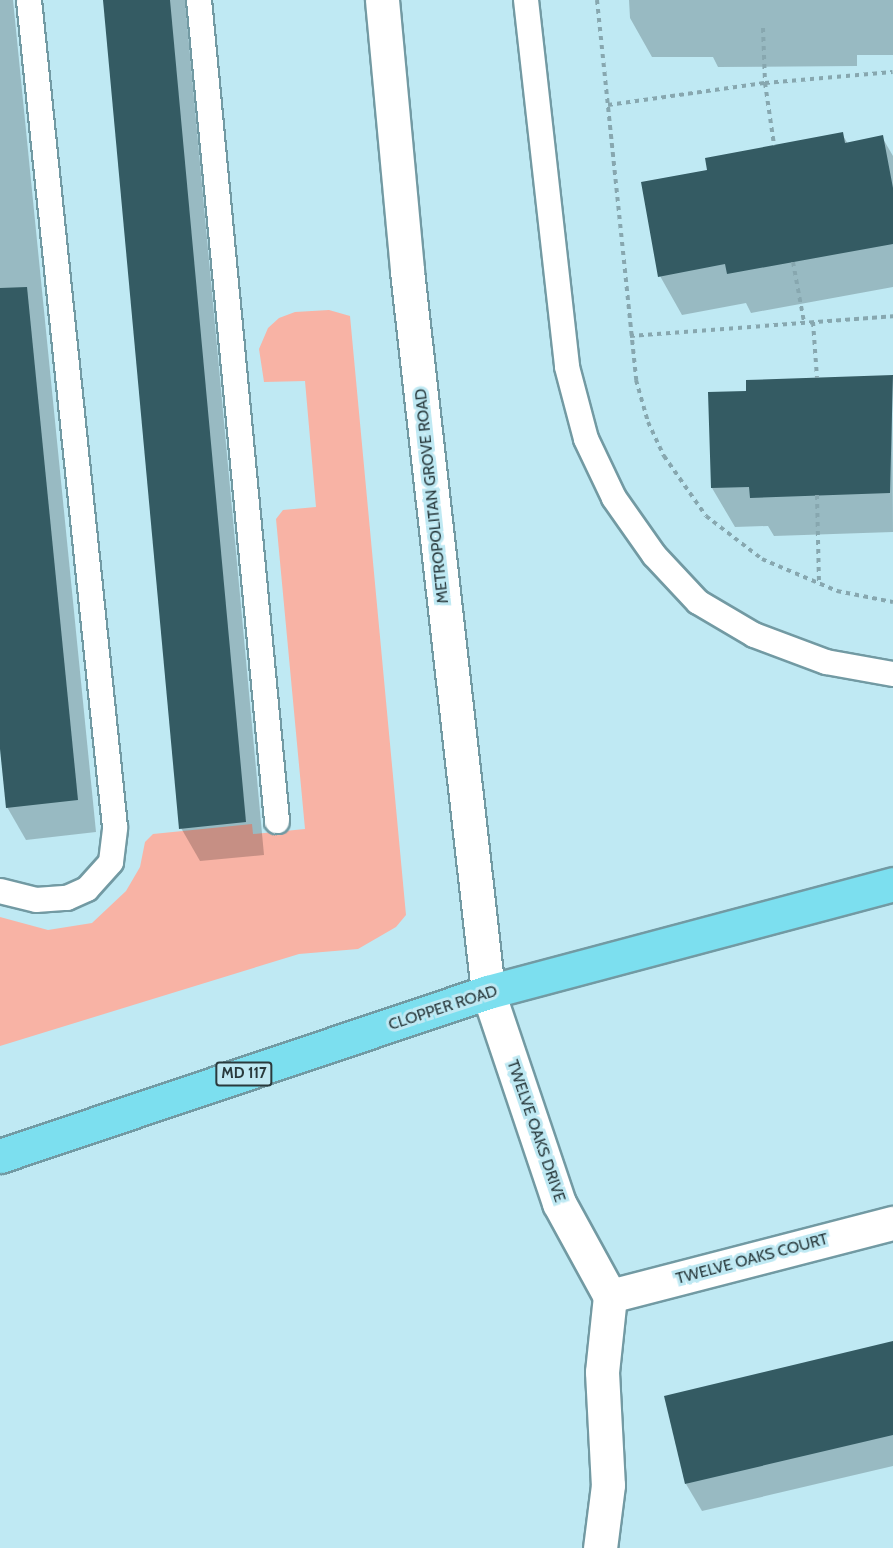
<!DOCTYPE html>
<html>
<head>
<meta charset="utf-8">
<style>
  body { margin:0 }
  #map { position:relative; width:893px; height:1548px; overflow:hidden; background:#bfe9f3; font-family:Cabin,sans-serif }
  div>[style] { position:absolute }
  .green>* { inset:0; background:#f8b3a5 }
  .shadow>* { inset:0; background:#0003 }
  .building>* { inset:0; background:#345b63 }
  .path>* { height:4px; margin-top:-2px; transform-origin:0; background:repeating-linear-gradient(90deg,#87a7af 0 4.5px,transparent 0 9px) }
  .roads { filter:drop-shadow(2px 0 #729aa3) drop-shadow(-2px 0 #729aa3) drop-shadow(0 2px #729aa3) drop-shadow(0 -2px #729aa3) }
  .lane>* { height:24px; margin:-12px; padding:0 12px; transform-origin:12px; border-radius:12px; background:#fff }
  .street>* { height:33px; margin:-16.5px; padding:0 16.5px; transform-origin:16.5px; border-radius:16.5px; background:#fff }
  .primary>* { height:33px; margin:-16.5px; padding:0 16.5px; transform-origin:16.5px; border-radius:16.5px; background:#7cdfef }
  span { translate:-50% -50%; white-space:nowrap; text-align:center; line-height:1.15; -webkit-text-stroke:6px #bfe9f3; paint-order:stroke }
  .shield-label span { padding:2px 4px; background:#bfe9f3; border:2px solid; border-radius:4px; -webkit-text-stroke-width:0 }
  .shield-label { font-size:15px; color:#293a3d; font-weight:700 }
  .street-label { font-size:16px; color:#293a3d }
</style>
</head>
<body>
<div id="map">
  <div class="green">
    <div style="clip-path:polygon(329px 310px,350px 316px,406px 915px,396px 927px,358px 949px,299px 954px,0 1046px,0 917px,48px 930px,92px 923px,126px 891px,140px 867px,145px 842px,153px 834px,252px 824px,253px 834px,305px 829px,276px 519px,283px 510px,316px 507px,305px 381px,264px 382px,259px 349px,268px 328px,279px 318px,295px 312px)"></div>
  </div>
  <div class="shadow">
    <div style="clip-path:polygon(0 0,13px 0,96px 832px,26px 840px,7px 807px,0 734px)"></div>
    <div style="clip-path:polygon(105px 0,185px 0,264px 855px,200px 861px,181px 828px)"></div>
    <div style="clip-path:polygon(629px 0,893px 0,893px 55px,857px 55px,857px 66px,718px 67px,713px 57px,652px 57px,630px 18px)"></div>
    <div style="clip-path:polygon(842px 134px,848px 144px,882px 137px,893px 156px,893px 287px,751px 313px,746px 303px,682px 315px,660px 276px,709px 171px)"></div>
    <div style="clip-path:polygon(892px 387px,893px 532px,774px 536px,768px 526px,735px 527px,712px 488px)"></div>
    <div style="clip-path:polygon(893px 1342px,893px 1466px,702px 1511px,686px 1484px)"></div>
  </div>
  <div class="building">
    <div style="clip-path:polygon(103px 0,170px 0,246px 822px,179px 829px)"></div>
    <div style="clip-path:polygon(843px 132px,845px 143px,883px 135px,893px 188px,893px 244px,727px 274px,725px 264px,658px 277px,641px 182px,707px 170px,705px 158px)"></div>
    <div style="clip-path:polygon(27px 287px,78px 800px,6px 808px,0 749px,0 288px)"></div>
    <div style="clip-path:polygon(893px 375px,890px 493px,750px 498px,749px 487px,711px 488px,708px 392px,746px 391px,746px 380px)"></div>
    <div style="clip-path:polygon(893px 1341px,893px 1435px,685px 1484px,664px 1396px)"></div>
  </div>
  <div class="path">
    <div style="left:597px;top:0;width:382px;rotate:84.1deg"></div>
    <div style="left:636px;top:380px;width:44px;rotate:74.1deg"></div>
    <div style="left:648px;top:422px;width:38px;rotate:65deg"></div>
    <div style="left:664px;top:456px;width:73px;rotate:55deg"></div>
    <div style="left:706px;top:516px;width:71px;rotate:37.5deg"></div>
    <div style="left:762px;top:559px;width:82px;rotate:23.1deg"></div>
    <div style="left:837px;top:591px;width:57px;rotate:11.1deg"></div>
    <div style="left:763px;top:28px;width:55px;rotate:87.9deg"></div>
    <div style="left:765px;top:83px;width:63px;rotate:81.7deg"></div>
    <div style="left:608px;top:105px;width:159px;rotate:-8deg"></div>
    <div style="left:765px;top:83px;width:128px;rotate:-4.9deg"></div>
    <div style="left:793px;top:262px;width:61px;rotate:79.6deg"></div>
    <div style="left:813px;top:322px;width:56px;rotate:85.9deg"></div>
    <div style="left:630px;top:336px;width:264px;rotate:-4.3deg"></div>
    <div style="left:817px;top:495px;width:89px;rotate:88.7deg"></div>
  </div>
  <div class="roads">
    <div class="lane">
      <div style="left:199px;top:0;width:825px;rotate:84.57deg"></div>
      <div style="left:526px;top:0;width:369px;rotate:83.6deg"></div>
      <div style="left:567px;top:367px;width:74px;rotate:75.2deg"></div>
      <div style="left:586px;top:439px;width:65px;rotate:64.6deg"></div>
      <div style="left:614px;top:498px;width:70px;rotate:54.9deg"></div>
      <div style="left:654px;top:555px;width:64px;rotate:46.9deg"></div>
      <div style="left:698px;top:602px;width:65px;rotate:30.5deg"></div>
      <div style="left:754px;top:635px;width:77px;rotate:20.6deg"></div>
      <div style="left:826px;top:662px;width:68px;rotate:10.2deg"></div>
      <div style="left:0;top:891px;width:37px;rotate:14deg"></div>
      <div style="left:36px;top:900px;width:31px;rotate:-4deg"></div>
      <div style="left:67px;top:898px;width:22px;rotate:-24deg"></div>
      <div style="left:87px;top:889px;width:36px;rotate:-48deg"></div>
      <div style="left:111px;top:862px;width:35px;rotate:-83deg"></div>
      <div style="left:115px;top:827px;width:831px;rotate:-95.94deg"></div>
    </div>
    <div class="street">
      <div style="left:382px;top:0;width:272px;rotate:84.7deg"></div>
      <div style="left:407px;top:271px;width:726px;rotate:83.59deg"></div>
      <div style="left:488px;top:992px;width:223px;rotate:71.4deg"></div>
      <div style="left:559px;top:1203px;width:106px;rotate:61.3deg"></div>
      <div style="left:610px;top:1296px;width:76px;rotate:96deg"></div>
      <div style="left:602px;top:1372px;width:113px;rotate:87deg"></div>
      <div style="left:608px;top:1485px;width:64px;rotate:97.2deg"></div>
      <div style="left:610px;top:1296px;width:292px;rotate:-14.5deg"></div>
    </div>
    <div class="primary">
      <div style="left:0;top:1156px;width:515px;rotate:-18.58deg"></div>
      <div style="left:488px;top:992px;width:419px;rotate:-14.9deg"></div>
    </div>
  </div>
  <div class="shield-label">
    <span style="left:244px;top:1074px">MD 117</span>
  </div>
  <div class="street-label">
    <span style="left:432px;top:496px;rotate:-96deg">METROPOLITAN GROVE ROAD</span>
    <span style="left:443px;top:1008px;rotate:-18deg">CLOPPER ROAD</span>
    <span style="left:536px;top:1131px;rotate:71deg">TWELVE OAKS DRIVE</span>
    <span style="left:752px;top:1259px;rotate:-15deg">TWELVE OAKS COURT</span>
  </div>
</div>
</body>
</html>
